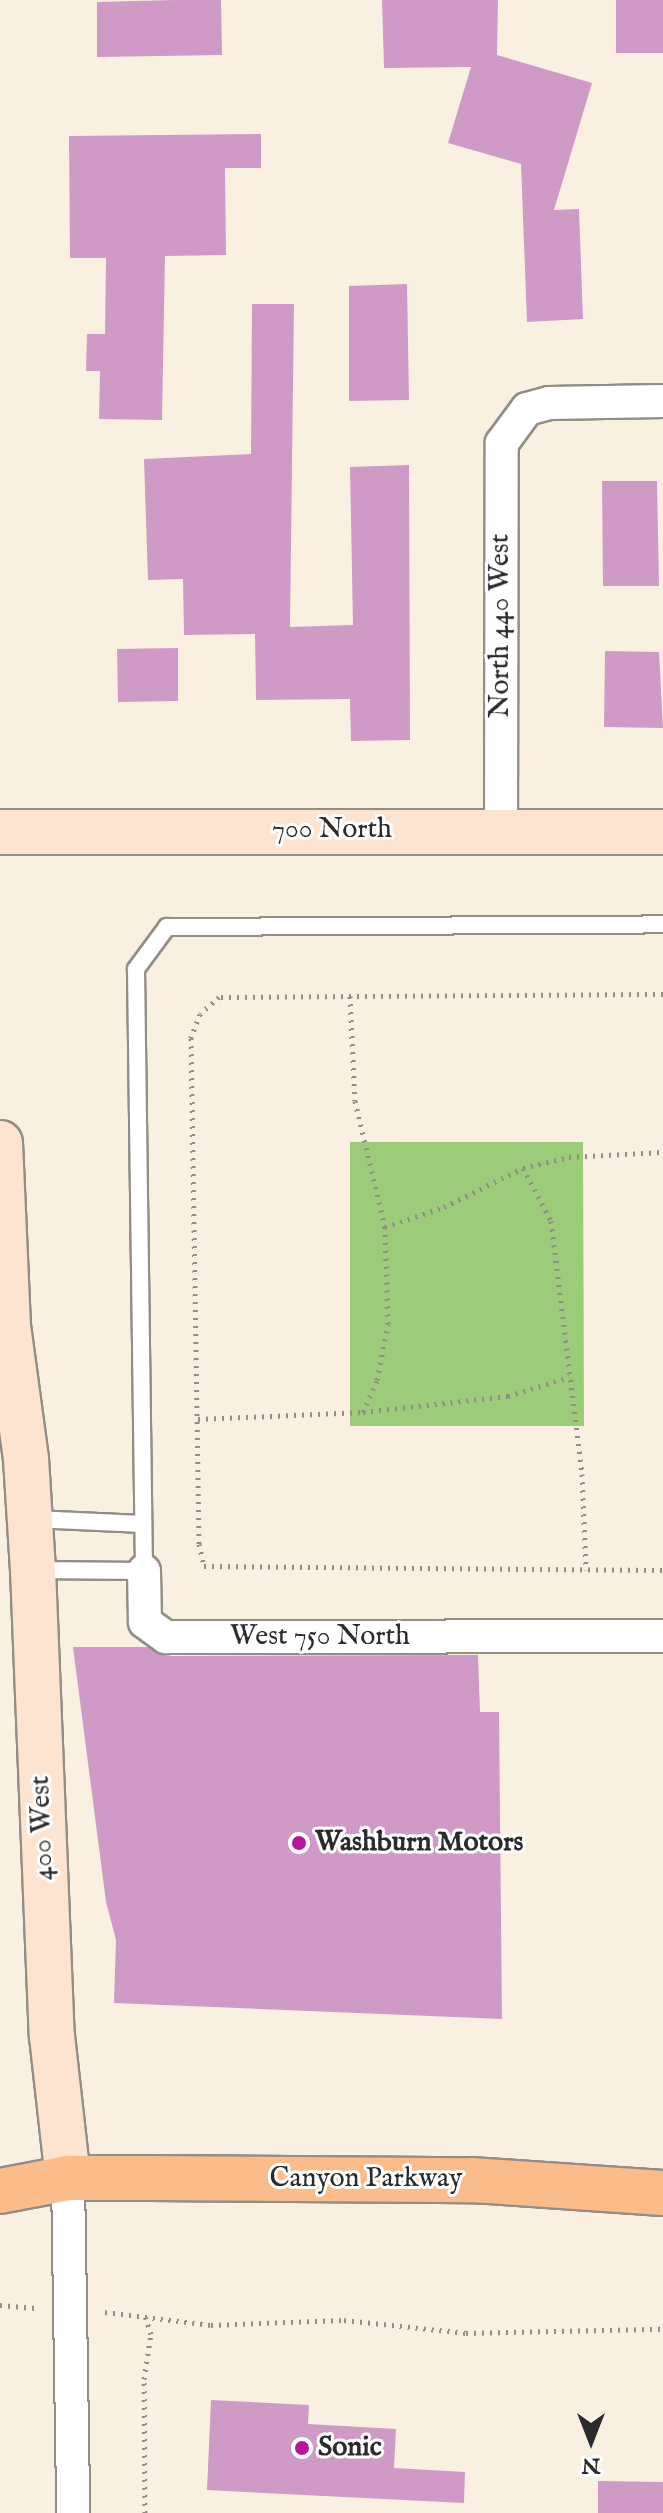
<!DOCTYPE html>
<html>
<head>
<meta charset="utf-8">
<style>
  body { margin:0 }
  #map { position:relative; width:663px; height:2513px; overflow:hidden; background:#faf0e2; font-family:"IM FELL English",serif }
  div>[style] { position:absolute }
  .green>* { inset:0; background:#9ccb79 }
  .building>* { inset:0; background:#cf9bc6 }
  .path>* { height:5px; margin-top:-2.5px; transform-origin:0; background:repeating-linear-gradient(90deg,#928e86 0 2px,transparent 0 8px) }
  .roads { filter:drop-shadow(2px 0 #928e86) drop-shadow(-2px 0 #928e86) drop-shadow(0 2px #928e86) drop-shadow(0 -2px #928e86) }
  .lane>* { height:16px; margin:-8px; padding:0 8px; transform-origin:8px; border-radius:8px; background:#fff }
  .street>* { height:32px; margin:-16px; padding:0 16px; transform-origin:16px; border-radius:16px; background:#fff }
  .secondary>* { height:44px; margin:-22px; padding:0 22px; transform-origin:22px; border-radius:22px; background:#fde4d0 }
  .highway>* { height:44px; margin:-22px; padding:0 22px; transform-origin:22px; border-radius:22px; background:#f9bc8a }
  .dots>* { width:22px; height:22px; translate:-50% -50%; box-sizing:border-box; border:4px solid #fff; border-radius:50% }
  span { translate:-50% -50%; white-space:nowrap; text-align:center; line-height:1.15; -webkit-text-stroke:6px #fff; paint-order:stroke }
  .street-label { font-size:28px; color:#2b2b2b }
  .poi-label { font-size:28px; color:#2b2b2b; font-weight:700 }
  .left { translate:0 -50%; text-align:left }
  .north { position:absolute; left:551px; top:2401px; width:80px; height:80px; -webkit-text-stroke:6px #fff; paint-order:stroke; rotate:180deg; font-size:22px; font-weight:700; line-height:32px; text-align:center; color:#2b2b2b }
  .north::after { content:''; display:block; margin:auto; width:28px; height:36px; background:#2b2b2b; clip-path:polygon(50% 0,100% 100%,50% 72%,0 100%) }
</style>
</head>
<body>
<div id="map">
  <div class="green">
    <div style="clip-path:polygon(350px 1142px,583px 1142px,584px 1426px,350px 1426px)"></div>
  </div>
  <div class="building">
    <div style="clip-path:polygon(174px 0,221px 0,222px 55px,97px 57px,97px 2px)"></div>
    <div style="clip-path:polygon(382px 0,498px 0,497px 55px,592px 83px,554px 210px,579px 209px,583px 319px,527px 322px,521px 164px,448px 143px,471px 67px,384px 68px)"></div>
    <div style="clip-path:polygon(616px 0,663px 0,663px 53px,616px 53px)"></div>
    <div style="clip-path:polygon(261px 134px,261px 168px,225px 168px,226px 255px,165px 256px,162px 420px,99px 419px,100px 371px,86px 371px,87px 334px,105px 334px,106px 258px,70px 258px,69px 136px)"></div>
    <div style="clip-path:polygon(407px 284px,409px 400px,349px 401px,349px 286px)"></div>
    <div style="clip-path:polygon(252px 304px,294px 304px,290px 627px,353px 625px,350px 467px,409px 465px,410px 740px,351px 741px,350px 699px,256px 700px,255px 634px,184px 635px,183px 579px,148px 580px,144px 459px,251px 454px)"></div>
    <div style="clip-path:polygon(602px 481px,657px 481px,659px 586px,603px 586px)"></div>
    <div style="clip-path:polygon(178px 648px,178px 701px,118px 702px,117px 649px)"></div>
    <div style="clip-path:polygon(605px 651px,659px 652px,663px 728px,604px 727px)"></div>
    <div style="clip-path:polygon(73px 1647px,148px 1647px,166px 1656px,478px 1655px,480px 1712px,499px 1712px,502px 2019px,114px 2003px,116px 1940px,106px 1902px)"></div>
    <div style="clip-path:polygon(211px 2400px,309px 2405px,308px 2424px,396px 2429px,394px 2468px,465px 2472px,464px 2503px,207px 2490px)"></div>
    <div style="clip-path:polygon(598px 2481px,663px 2482px,663px 2513px,598px 2513px)"></div>
  </div>
  <div class="path">
    <div style="left:663px;top:994px;width:444px;rotate:179.6deg"></div>
    <div style="left:219px;top:997px;width:25px;rotate:138deg"></div>
    <div style="left:200px;top:1014px;width:26px;rotate:111deg"></div>
    <div style="left:191px;top:1038px;width:506px;rotate:89.09deg"></div>
    <div style="left:199px;top:1544px;width:23px;rotate:77deg"></div>
    <div style="left:204px;top:1566px;width:459px;rotate:0.5deg"></div>
    <div style="left:350px;top:996px;width:105px;rotate:87.3deg"></div>
    <div style="left:355px;top:1101px;width:130px;rotate:76.6deg"></div>
    <div style="left:385px;top:1227px;width:62px;rotate:-18.7deg"></div>
    <div style="left:444px;top:1207px;width:88px;rotate:-26.3deg"></div>
    <div style="left:523px;top:1168px;width:47px;rotate:-13.4deg"></div>
    <div style="left:569px;top:1157px;width:94px;rotate:-3deg"></div>
    <div style="left:523px;top:1168px;width:60px;rotate:62.2deg"></div>
    <div style="left:551px;top:1221px;width:255px;rotate:83deg"></div>
    <div style="left:582px;top:1474px;width:96px;rotate:87.6deg"></div>
    <div style="left:363px;top:1412px;width:146px;rotate:-6.3deg"></div>
    <div style="left:508px;top:1396px;width:64px;rotate:-17.3deg"></div>
    <div style="left:198px;top:1419px;width:165px;rotate:-2.4deg"></div>
    <div style="left:363px;top:1412px;width:35px;rotate:-66deg"></div>
    <div style="left:377px;top:1380px;width:57px;rotate:-78.9deg"></div>
    <div style="left:388px;top:1324px;width:97px;rotate:-91.8deg"></div>
    <div style="left:0;top:2305px;width:35px;rotate:5deg"></div>
    <div style="left:105px;top:2312px;width:107px;rotate:7deg"></div>
    <div style="left:211px;top:2325px;width:133px;rotate:-2.2deg"></div>
    <div style="left:344px;top:2320px;width:123px;rotate:6.1deg"></div>
    <div style="left:466px;top:2333px;width:197px;rotate:-1.2deg"></div>
    <div style="left:145px;top:2513px;width:134px;rotate:-90.4deg"></div>
    <div style="left:144px;top:2379px;width:46px;rotate:-81.2deg"></div>
    <div style="left:151px;top:2334px;width:20px;rotate:-108deg"></div>
  </div>
  <div class="roads">
    <div class="lane">
      <div style="left:33px;top:1519px;width:110px;rotate:2.6deg"></div>
      <div style="left:34px;top:1570px;width:110px;rotate:0.5deg"></div>
      <div style="left:144px;top:1571px;width:602px;rotate:-90.76deg"></div>
      <div style="left:136px;top:969px;width:52px;rotate:-53.6deg"></div>
      <div style="left:167px;top:927px;width:496px;rotate:-0.3deg"></div>
    </div>
    <div class="street">
      <div style="left:501px;top:830px;width:387px;rotate:-89.9deg"></div>
      <div style="left:502px;top:443px;width:42px;rotate:-53.7deg"></div>
      <div style="left:527px;top:409px;width:23px;rotate:-15deg"></div>
      <div style="left:549px;top:403px;width:114px;rotate:-1deg"></div>
      <div style="left:144px;top:1571px;width:51px;rotate:88.9deg"></div>
      <div style="left:145px;top:1622px;width:26px;rotate:36deg"></div>
      <div style="left:166px;top:1637px;width:497px;rotate:-0.1deg"></div>
      <div style="left:68px;top:2178px;width:335px;rotate:89.1deg"></div>
    </div>
    <div class="secondary">
      <div style="left:0;top:832px;width:663px"></div>
      <div style="left:0;top:1143px;width:183px;rotate:87.5deg"></div>
      <div style="left:8px;top:1326px;width:134px;rotate:82.3deg"></div>
      <div style="left:26px;top:1459px;width:111px;rotate:86.4deg"></div>
      <div style="left:33px;top:1570px;width:466px;rotate:87.7deg"></div>
      <div style="left:52px;top:2036px;width:143px;rotate:83.6deg"></div>
    </div>
    <div class="highway">
      <div style="left:0;top:2191px;width:69px;rotate:-10.8deg"></div>
      <div style="left:68px;top:2178px;width:82px"></div>
      <div style="left:150px;top:2178px;width:322px;rotate:0.4deg"></div>
      <div style="left:472px;top:2180px;width:191px;rotate:3.9deg"></div>
    </div>
  </div>
  <div class="dots">
    <div style="left:299px;top:1843px;background:#b5179e"></div>
    <div style="left:302px;top:2448px;background:#b5179e"></div>
  </div>
  <div class="street-label">
    <span style="left:501px;top:626px;rotate:-90deg">North 440 West</span>
    <span style="left:332px;top:830px">700 North</span>
    <span style="left:320px;top:1637px">West 750 North</span>
    <span style="left:43px;top:1828px;rotate:-92deg">400 West</span>
    <span style="left:366px;top:2179px">Canyon Parkway</span>
  </div>
  <div class="poi-label">
    <span class="left" style="left:315px;top:1843px">Washburn Motors</span>
    <span class="left" style="left:318px;top:2448px">Sonic</span>
  </div>
  <div class="north">N</div>
</div>
</body>
</html>
